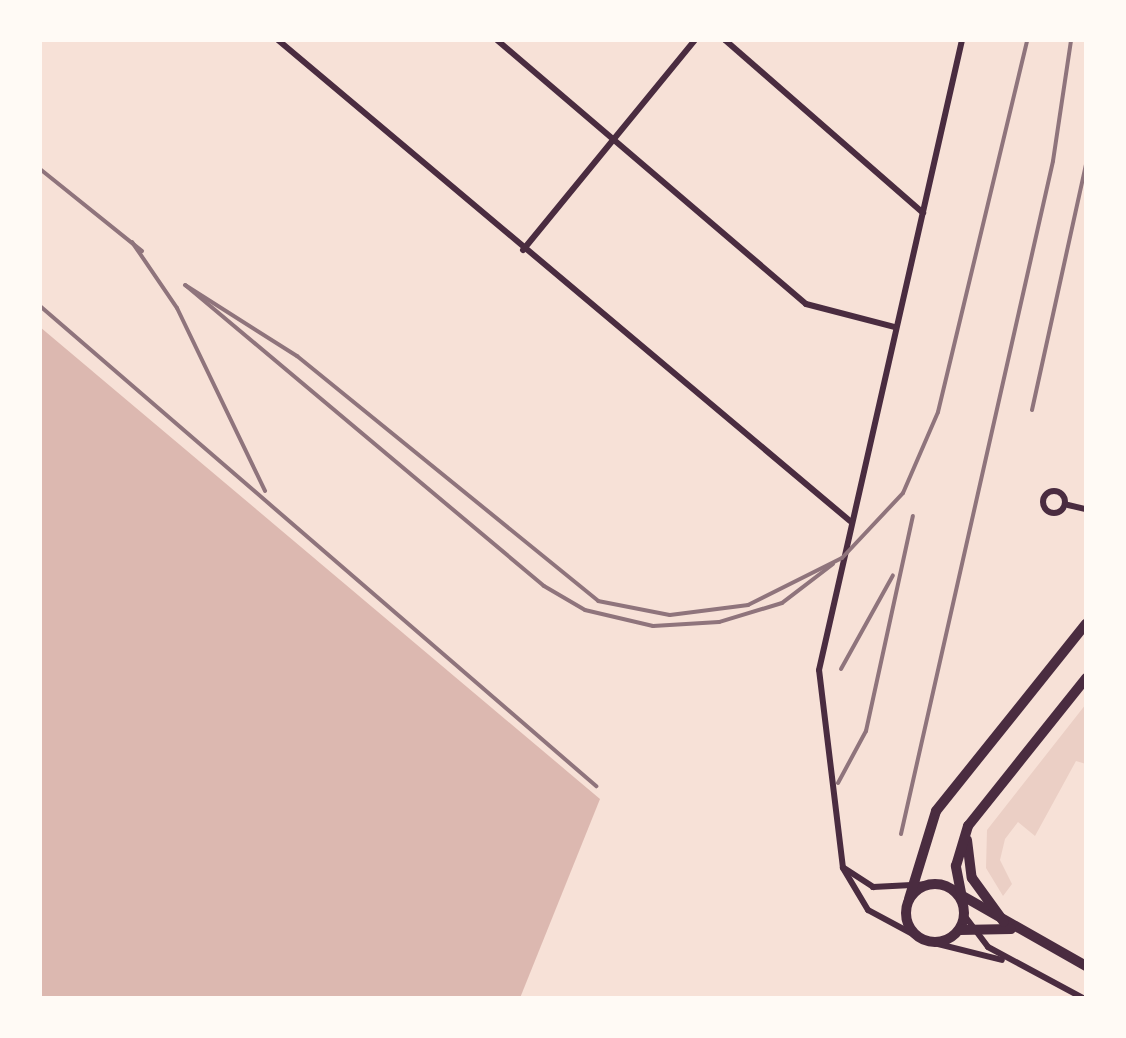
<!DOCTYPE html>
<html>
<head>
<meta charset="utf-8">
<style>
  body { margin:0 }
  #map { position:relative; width:1126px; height:1038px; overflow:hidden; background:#f7e1d7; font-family:Raleway,sans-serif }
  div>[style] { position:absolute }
  .green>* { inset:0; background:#ebcfc5 }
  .water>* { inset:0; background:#dcb8b0 }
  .minor>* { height:6px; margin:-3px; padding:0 3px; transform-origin:3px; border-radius:3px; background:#4a2c40 }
  .minor>.ring { margin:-3px; padding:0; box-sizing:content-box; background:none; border:6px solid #4a2c40; border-radius:50% }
  .secondary>* { height:10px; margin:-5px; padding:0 5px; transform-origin:5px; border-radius:5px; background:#4a2c40 }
  .secondary>.ring { margin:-5px; padding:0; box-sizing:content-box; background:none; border:10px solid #4a2c40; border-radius:50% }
  .primary>* { height:10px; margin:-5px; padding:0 5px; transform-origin:5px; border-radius:5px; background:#4a2c40 }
  .rail>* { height:4px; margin:-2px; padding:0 2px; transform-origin:2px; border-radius:2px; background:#8f747c }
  span { translate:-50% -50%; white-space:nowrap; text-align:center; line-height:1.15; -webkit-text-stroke:9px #fffaf5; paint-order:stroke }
  .frame { position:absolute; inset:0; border:42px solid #fffaf5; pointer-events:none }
</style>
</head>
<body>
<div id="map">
  <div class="green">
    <div style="clip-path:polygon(1086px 704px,1086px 764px,1076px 761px,1035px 836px,1018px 822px,1005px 839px,1000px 860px,1012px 884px,1003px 896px,986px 868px,987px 830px)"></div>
  </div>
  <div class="water">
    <div style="clip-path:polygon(40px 327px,600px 799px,520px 998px,40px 998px)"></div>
  </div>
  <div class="minor">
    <div style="left:278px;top:40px;width:747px;rotate:40.06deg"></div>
    <div style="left:497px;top:40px;width:406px;rotate:40.5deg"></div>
    <div style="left:806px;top:304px;width:92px;rotate:14.5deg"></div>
    <div style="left:725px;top:40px;width:263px;rotate:41.1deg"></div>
    <div style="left:523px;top:250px;width:271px;rotate:-50.7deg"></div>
    <div class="ring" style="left:1043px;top:491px;width:16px;height:16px"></div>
    <div style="left:1068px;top:505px;width:18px;rotate:13deg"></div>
    <div style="left:844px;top:868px;width:35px;rotate:33deg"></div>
    <div style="left:873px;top:887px;width:58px;rotate:-3deg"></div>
    <div style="left:964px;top:915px;width:40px;rotate:53deg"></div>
    <div style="left:988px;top:947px;width:108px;rotate:28.2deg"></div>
    <div style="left:922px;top:939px;width:61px;rotate:-151.8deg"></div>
    <div style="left:868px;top:910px;width:49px;rotate:-120.8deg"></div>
    <div style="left:843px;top:868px;width:199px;rotate:-96.9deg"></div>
    <div style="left:819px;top:670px;width:646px;rotate:-77.21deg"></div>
    <div style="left:930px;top:942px;width:74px;rotate:14deg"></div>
  </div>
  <div class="secondary">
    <div class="ring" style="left:906px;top:884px;width:48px;height:48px"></div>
    <div style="left:961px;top:895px;width:144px;rotate:29.6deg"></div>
    <div style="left:960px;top:930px;width:51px;rotate:-1.1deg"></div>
  </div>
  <div class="primary">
    <div style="left:967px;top:840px;width:38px;rotate:83deg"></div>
    <div style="left:972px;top:878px;width:54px;rotate:54deg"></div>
    <div style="left:909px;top:899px;width:92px;rotate:-72.9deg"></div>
    <div style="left:936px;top:811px;width:240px;rotate:-51.3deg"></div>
    <div style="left:963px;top:903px;width:38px;rotate:-101deg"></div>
    <div style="left:956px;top:866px;width:42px;rotate:-73.3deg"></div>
    <div style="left:968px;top:826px;width:189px;rotate:-51.4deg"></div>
  </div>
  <div class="rail">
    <div style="left:40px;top:169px;width:131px;rotate:38.8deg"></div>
    <div style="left:132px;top:242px;width:80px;rotate:55.7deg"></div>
    <div style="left:177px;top:308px;width:203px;rotate:64.3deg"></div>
    <div style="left:40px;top:306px;width:735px;rotate:40.8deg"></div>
    <div style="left:1032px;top:410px;width:252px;rotate:-77.6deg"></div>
    <div style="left:833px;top:564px;width:64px;rotate:142.6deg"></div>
    <div style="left:782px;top:603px;width:66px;rotate:163.2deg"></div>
    <div style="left:719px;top:622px;width:66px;rotate:176.5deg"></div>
    <div style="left:653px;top:626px;width:70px;rotate:-166.8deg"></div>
    <div style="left:585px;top:610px;width:48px;rotate:-149.7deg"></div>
    <div style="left:544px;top:586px;width:468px;rotate:-140deg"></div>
    <div style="left:185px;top:285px;width:133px;rotate:32.4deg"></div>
    <div style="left:297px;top:356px;width:388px;rotate:39.1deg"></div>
    <div style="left:598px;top:601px;width:73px;rotate:11deg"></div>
    <div style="left:670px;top:615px;width:79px;rotate:-7.3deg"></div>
    <div style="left:748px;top:605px;width:105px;rotate:-26.6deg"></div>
    <div style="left:842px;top:558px;width:89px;rotate:-46.8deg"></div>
    <div style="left:903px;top:493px;width:88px;rotate:-66.6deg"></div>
    <div style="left:938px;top:412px;width:382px;rotate:-76.5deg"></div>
    <div style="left:841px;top:669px;width:107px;rotate:-61deg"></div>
    <div style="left:838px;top:783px;width:59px;rotate:-61.7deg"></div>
    <div style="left:866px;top:731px;width:220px;rotate:-77.7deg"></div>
    <div style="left:901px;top:834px;width:690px;rotate:-77.27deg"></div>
    <div style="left:1053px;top:161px;width:122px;rotate:-81.5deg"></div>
  </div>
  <div class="frame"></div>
</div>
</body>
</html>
